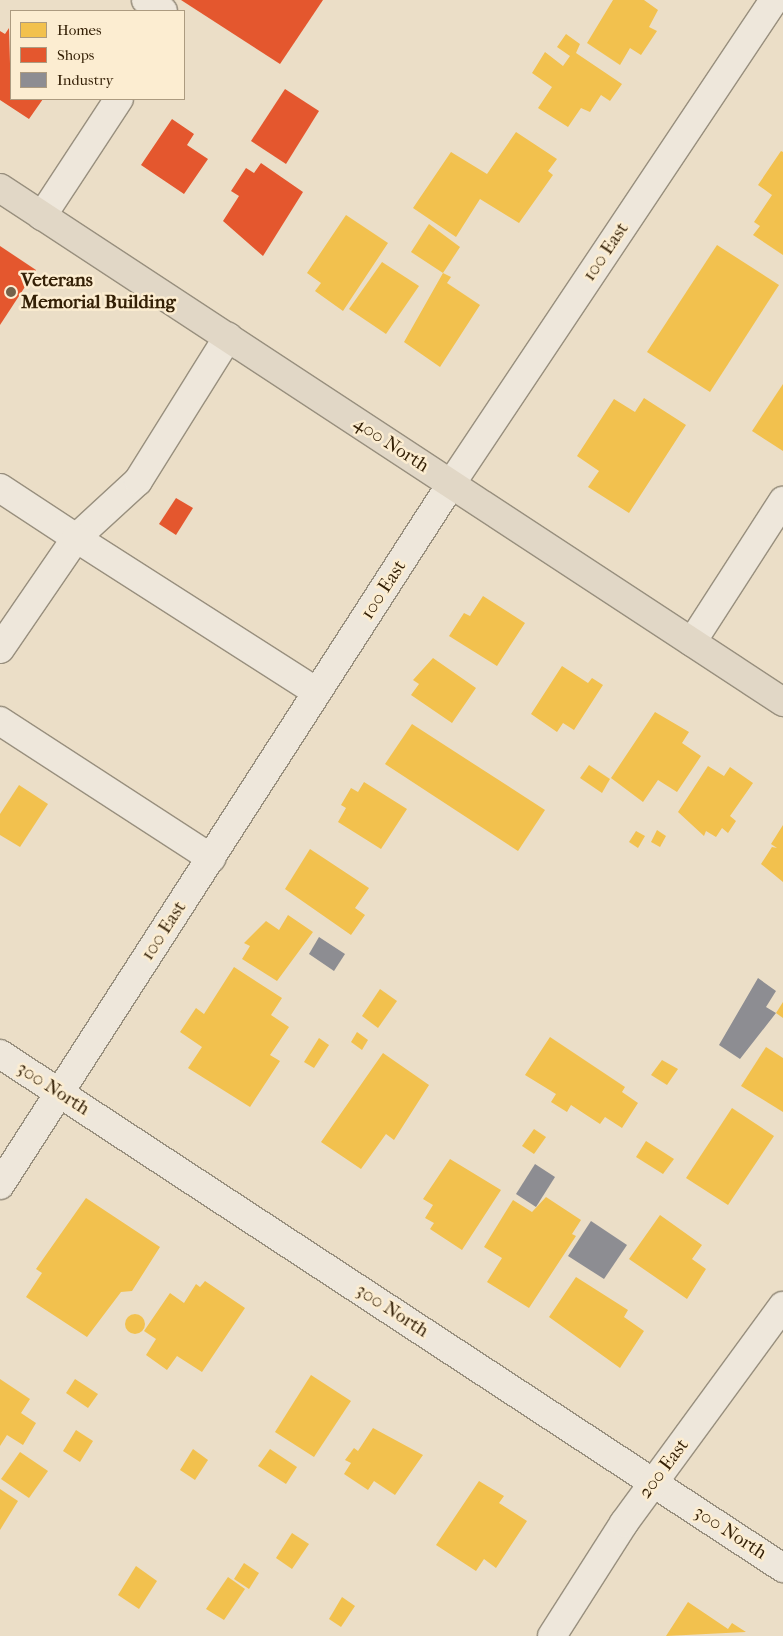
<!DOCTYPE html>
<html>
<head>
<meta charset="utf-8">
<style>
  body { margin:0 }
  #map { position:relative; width:783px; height:1636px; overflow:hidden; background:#ebdec7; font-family:"IM FELL French Canon",serif }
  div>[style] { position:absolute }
  .homes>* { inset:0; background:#f2c14e }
  .round { border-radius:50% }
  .shops>* { inset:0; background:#e4572e }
  .industry>* { inset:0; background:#8d8d92 }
  .roads { filter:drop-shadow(1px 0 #988f7e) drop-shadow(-1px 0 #988f7e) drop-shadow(0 1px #988f7e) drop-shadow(0 -1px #988f7e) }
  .minor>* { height:28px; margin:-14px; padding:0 14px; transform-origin:14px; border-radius:14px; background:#eee7db }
  .major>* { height:28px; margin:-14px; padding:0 14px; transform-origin:14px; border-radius:14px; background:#e1d7c6 }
  .dots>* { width:14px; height:14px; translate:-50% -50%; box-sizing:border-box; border:2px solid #fcedd1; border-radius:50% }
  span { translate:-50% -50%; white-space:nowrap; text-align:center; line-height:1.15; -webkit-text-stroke:5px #fcedd1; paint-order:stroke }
  .street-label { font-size:19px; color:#342006 }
  .poi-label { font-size:19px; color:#342006; font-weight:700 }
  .left { translate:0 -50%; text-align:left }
  .legend { position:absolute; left:10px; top:10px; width:175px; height:90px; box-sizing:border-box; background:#fcedd1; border:1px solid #ac9b80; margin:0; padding:6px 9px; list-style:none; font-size:15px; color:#342006 }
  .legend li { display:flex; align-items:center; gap:10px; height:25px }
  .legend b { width:25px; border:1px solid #ac9b80 }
</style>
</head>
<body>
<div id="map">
  <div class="homes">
    <div style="clip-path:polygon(613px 0,644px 0,658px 10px,649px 27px,657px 31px,641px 55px,630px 48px,620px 65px,587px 43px)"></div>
    <div style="clip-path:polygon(566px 34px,580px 44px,576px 53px,622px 84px,610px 101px,601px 95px,590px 112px,581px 108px,568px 127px,538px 108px,552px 87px,532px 73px,545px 52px,563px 66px,570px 56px,557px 47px)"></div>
    <div style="clip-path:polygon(516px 132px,557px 159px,548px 171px,553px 175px,519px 223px,480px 199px,456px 237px,413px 208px,451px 152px,487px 174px)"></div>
    <div style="clip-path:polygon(781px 151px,783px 152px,783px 255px,753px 235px,760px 226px,754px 222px,772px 195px,758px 185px)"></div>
    <div style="clip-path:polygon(346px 215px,388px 243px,343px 311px,315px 291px,321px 283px,307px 273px)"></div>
    <div style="clip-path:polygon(429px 224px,460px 247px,443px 273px,411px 252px)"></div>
    <div style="clip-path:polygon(717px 245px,779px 285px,710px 392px,647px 352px)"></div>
    <div style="clip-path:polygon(382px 262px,419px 286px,386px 334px,349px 309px)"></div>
    <div style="clip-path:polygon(443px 273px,451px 277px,447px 283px,480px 305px,440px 367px,404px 342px)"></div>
    <div style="clip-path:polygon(783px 384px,783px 451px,752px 431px)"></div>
    <div style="clip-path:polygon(644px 398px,686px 425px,629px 513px,588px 487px,599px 471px,577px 456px,614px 399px,635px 412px)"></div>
    <div style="clip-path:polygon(483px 596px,525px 623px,497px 666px,449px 636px,464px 613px,470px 616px)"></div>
    <div style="clip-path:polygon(433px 658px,476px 688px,452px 723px,411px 695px,419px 684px,413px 680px)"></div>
    <div style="clip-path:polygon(562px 666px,588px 683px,592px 678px,603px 685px,574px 730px,563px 723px,557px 732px,531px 714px)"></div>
    <div style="clip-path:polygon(655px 712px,689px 732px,682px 743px,701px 756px,677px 792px,658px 780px,643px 802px,611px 778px)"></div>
    <div style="clip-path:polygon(412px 724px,545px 810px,518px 851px,385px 764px)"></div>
    <div style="clip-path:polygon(589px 765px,610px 779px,602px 793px,580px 778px)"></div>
    <div style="clip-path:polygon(708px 766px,724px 776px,730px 767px,753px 783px,730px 816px,736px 821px,728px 833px,722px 828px,716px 837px,706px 831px,704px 836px,678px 812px)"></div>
    <div style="clip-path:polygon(364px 782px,407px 809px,381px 849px,338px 822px,346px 808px,341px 805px,351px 788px,358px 792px)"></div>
    <div style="clip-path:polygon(19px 785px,48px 804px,20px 847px,0 835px,0 814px)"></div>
    <div style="clip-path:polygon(783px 825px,783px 882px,761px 864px,772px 847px,777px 848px,771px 844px)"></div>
    <div style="clip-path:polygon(657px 830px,666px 836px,660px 847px,651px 842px)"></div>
    <div style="clip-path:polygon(636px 831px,645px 836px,638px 848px,629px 842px)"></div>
    <div style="clip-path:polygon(310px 849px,369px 888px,355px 908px,365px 915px,351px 935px,285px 889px)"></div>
    <div style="clip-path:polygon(288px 915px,313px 932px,277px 981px,242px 959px,250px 946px,244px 943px,266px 921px,279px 930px)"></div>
    <div style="clip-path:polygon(234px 967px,282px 998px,271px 1015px,289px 1027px,270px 1055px,280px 1061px,250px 1107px,188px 1068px,202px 1047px,180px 1032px,196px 1008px,204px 1014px)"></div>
    <div style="clip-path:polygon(380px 989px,397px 1001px,378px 1028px,362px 1016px)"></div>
    <div style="clip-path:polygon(783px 1002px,783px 1018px,776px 1013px)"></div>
    <div style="clip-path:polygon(357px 1032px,368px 1040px,362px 1050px,351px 1042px)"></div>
    <div style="clip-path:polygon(550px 1037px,625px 1087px,622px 1092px,638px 1103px,622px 1128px,605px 1117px,600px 1124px,571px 1105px,567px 1112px,551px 1102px,556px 1094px,525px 1075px)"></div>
    <div style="clip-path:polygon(319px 1038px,329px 1045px,314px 1068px,304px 1062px)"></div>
    <div style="clip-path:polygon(766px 1047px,783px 1058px,783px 1112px,741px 1086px)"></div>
    <div style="clip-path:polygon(383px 1053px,429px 1085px,394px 1140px,386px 1134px,361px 1169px,321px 1142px)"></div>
    <div style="clip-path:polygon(662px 1060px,678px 1069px,667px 1085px,651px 1075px)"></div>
    <div style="clip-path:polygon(732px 1108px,774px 1136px,728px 1205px,686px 1178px)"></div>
    <div style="clip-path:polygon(534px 1129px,546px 1137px,534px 1154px,522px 1146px)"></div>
    <div style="clip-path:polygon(646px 1141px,674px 1159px,663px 1174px,636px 1157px)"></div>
    <div style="clip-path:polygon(450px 1159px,501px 1190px,462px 1250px,430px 1229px,434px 1223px,425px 1218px,433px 1205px,423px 1199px)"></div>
    <div style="clip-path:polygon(546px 1197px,581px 1220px,572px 1234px,576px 1236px,529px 1308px,487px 1282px,502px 1258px,484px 1247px,513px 1200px,532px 1212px)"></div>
    <div style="clip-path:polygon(86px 1198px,160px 1247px,132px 1291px,121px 1292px,87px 1337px,26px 1297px,42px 1273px,36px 1269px)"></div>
    <div style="clip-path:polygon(660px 1215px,702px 1245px,692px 1259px,706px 1269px,687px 1299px,629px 1259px)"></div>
    <div style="clip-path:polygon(576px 1277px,628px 1310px,624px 1317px,644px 1331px,620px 1368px,549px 1317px)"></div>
    <div style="clip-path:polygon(205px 1281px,245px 1308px,202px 1372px,177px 1356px,167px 1370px,146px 1355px,156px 1339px,144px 1331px,170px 1293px,184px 1303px,196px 1284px,200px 1287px)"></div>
    <div class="round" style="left:125px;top:1314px;width:20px;height:20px"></div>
    <div style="clip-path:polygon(311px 1375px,351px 1401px,314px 1457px,275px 1432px)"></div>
    <div style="clip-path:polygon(0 1379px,30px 1399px,21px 1413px,36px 1423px,23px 1445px,7px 1435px,0 1446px)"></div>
    <div style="clip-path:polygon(75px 1379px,98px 1394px,88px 1408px,66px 1393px)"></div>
    <div style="clip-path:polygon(373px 1428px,423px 1455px,395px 1495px,374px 1481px,368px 1490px,344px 1474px,351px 1463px,345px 1460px,354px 1448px,358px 1451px)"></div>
    <div style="clip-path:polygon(76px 1430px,93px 1441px,80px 1462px,63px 1451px)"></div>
    <div style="clip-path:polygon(193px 1449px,208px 1460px,195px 1480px,180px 1470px)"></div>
    <div style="clip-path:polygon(270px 1449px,297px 1467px,286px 1484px,258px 1466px)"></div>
    <div style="clip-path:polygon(20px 1452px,48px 1471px,29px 1498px,1px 1479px)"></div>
    <div style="clip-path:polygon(479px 1481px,504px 1496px,499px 1503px,527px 1521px,496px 1568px,484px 1559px,476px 1571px,436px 1545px)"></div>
    <div style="clip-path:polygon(0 1489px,18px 1501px,0 1530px)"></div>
    <div style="clip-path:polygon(292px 1533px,309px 1544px,292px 1569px,276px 1558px)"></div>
    <div style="clip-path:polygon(244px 1563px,259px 1573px,249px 1589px,234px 1579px)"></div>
    <div style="clip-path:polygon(136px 1566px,157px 1581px,139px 1609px,118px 1595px)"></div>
    <div style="clip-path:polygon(228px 1577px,245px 1589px,224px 1620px,206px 1609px)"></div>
    <div style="clip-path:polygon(342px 1597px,355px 1606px,341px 1627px,329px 1619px)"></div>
    <div style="clip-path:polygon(688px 1602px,728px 1629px,732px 1623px,746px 1632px,666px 1636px)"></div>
  </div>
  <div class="shops">
    <div style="clip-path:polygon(181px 0,323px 0,280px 64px)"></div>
    <div style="clip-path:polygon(9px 28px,11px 99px,43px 99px,29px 119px,0 100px,0 31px,5px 34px)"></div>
    <div style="clip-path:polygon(285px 89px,319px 111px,286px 164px,251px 141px)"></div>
    <div style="clip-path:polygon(172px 119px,194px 134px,187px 145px,208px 159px,184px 194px,141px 165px)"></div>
    <div style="clip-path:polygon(261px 163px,303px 192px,263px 256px,223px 221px,239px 196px,231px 191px,246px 168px,254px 173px)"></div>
    <div style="clip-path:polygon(0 246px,36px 270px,0 325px)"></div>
    <div style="clip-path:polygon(176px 498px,193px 508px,176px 535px,159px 524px)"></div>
  </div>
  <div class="industry">
    <div style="clip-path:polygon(319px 937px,345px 954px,334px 971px,309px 954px)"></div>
    <div style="clip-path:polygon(758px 978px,776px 991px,766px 1007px,776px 1013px,740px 1059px,719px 1045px)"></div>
    <div style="clip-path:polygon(535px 1164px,555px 1177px,536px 1207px,516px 1194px)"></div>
    <div style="clip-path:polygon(591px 1221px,627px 1245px,604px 1279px,568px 1256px)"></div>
  </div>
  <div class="roads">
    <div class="minor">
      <div style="left:146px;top:0;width:20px;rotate:33deg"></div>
      <div style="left:42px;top:216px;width:140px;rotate:-56.7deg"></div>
      <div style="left:0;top:488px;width:91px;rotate:33.3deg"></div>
      <div style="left:76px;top:538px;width:84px;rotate:-42.6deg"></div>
      <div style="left:138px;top:481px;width:170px;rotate:-58deg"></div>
      <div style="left:692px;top:642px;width:168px;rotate:-57.2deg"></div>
      <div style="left:0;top:649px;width:135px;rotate:-55.6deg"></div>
      <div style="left:76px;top:538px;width:286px;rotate:32.6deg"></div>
      <div style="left:0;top:721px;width:252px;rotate:33deg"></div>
      <div style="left:0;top:1054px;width:937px;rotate:33.28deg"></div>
      <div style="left:0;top:1185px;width:834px;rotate:-57.24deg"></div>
      <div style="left:451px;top:484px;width:582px;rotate:-56.28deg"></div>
      <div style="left:552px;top:1636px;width:134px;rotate:-57.5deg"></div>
      <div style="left:624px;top:1523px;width:269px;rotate:-53.8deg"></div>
    </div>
    <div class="major">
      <div style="left:0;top:188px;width:937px;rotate:33.28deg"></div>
    </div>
  </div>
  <div class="dots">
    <div style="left:11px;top:292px;background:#74624a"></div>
  </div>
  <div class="street-label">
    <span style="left:606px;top:252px;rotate:-56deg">100 East</span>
    <span style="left:391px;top:445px;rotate:33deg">400 North</span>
    <span style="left:384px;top:590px;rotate:-57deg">100 East</span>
    <span style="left:164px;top:931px;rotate:-57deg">100 East</span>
    <span style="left:53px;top:1089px;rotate:33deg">300 North</span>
    <span style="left:392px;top:1311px;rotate:33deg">300 North</span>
    <span style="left:664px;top:1469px;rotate:-53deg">200 East</span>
    <span style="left:730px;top:1533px;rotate:33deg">300 North</span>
  </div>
  <div class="poi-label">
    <span class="left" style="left:21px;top:292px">Veterans<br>Memorial Building</span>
  </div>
  <ul class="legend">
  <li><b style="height:14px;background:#f2c14e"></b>Homes</li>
  <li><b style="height:14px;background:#e4572e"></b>Shops</li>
  <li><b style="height:14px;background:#8d8d92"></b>Industry</li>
  </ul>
</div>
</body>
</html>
